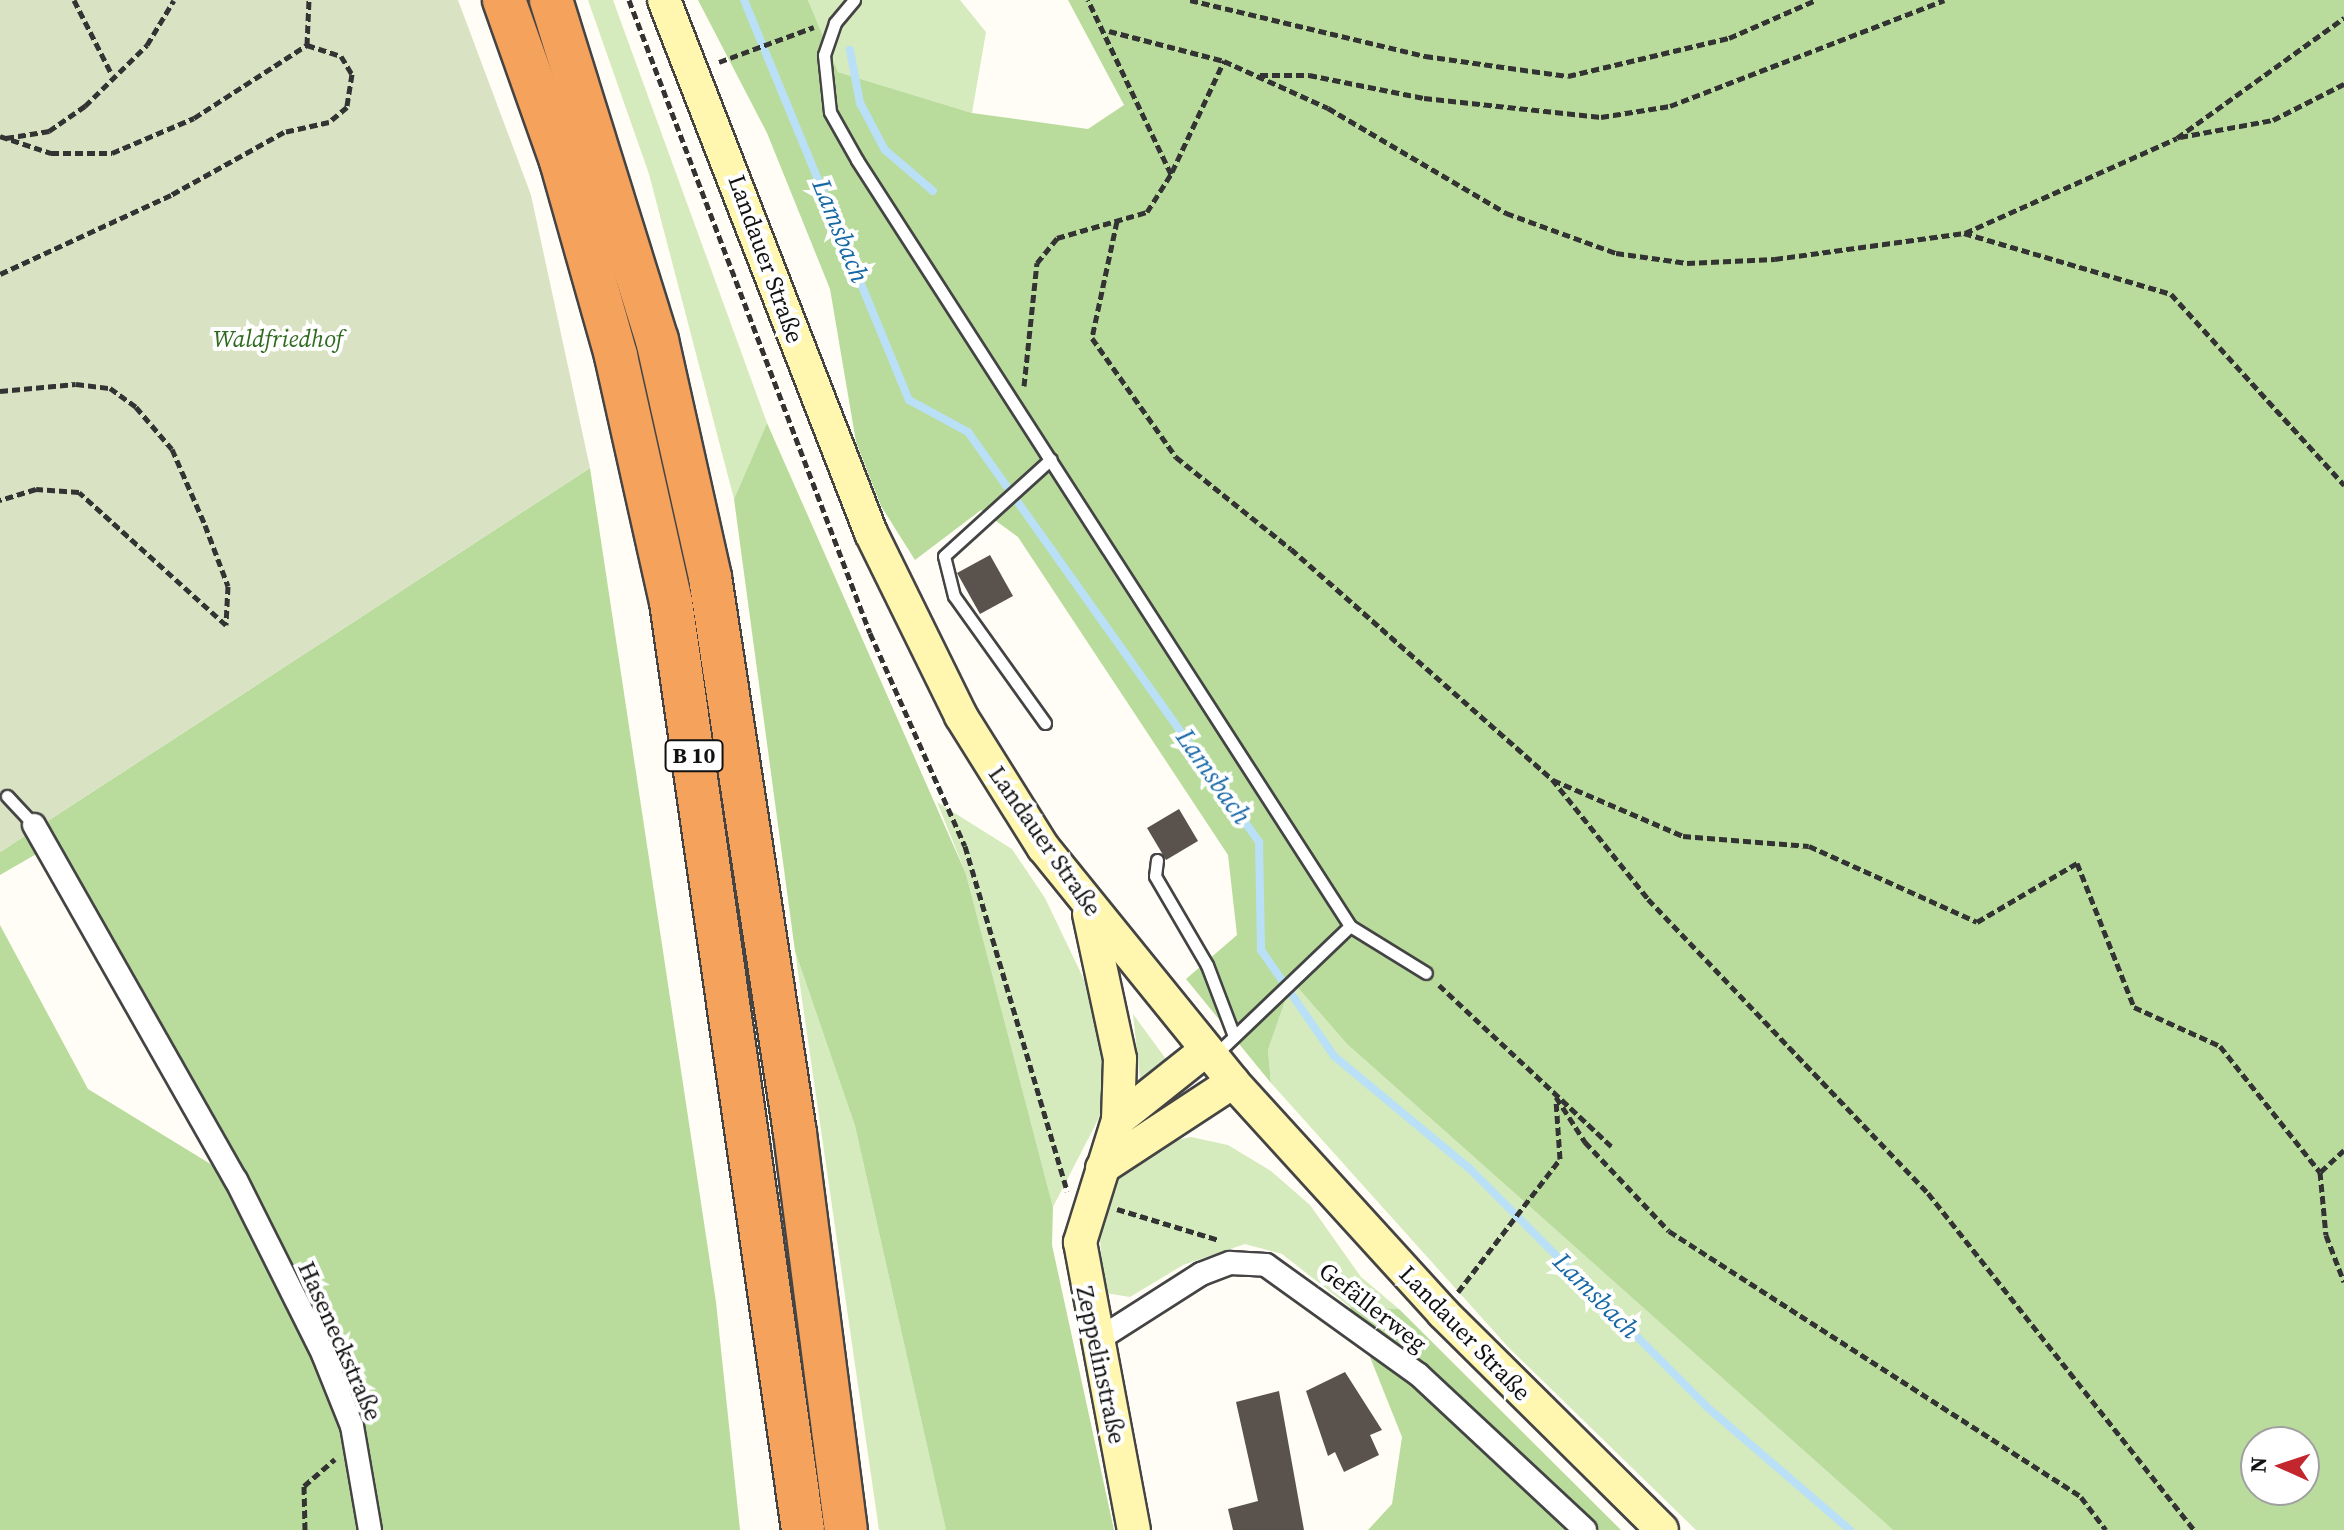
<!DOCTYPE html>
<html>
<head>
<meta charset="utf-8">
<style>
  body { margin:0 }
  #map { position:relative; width:2344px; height:1530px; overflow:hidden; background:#fffdf5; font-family:"Source Serif 4",serif }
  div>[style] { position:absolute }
  .green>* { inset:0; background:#d5ebbd }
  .forest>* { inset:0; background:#b9dc9c }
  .cemetery>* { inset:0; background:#d9e3c4 }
  .stream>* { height:8px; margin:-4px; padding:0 4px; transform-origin:4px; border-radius:4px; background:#b9e0f7 }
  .building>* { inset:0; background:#5a524d }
  .path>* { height:5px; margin-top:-2.5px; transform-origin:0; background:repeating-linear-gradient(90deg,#333 0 8px,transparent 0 12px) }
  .roads { filter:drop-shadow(2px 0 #444) drop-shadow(-2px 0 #444) drop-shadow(0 2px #444) drop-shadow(0 -2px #444) }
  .lane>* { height:11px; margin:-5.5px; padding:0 5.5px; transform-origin:5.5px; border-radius:5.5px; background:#fff }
  .street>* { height:22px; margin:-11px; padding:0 11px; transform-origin:11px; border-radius:11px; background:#fff }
  .secondary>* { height:32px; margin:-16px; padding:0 16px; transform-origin:16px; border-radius:16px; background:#fff6b0 }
  .highway>* { height:42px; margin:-21px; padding:0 21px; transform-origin:21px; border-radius:21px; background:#f5a25d }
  span { translate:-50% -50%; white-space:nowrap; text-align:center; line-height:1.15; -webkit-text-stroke:8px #fff; paint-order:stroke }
  .shield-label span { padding:2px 6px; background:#fff; border:2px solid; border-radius:6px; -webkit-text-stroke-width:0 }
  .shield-label { font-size:22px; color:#111; font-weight:700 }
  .street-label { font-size:24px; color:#111 }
  .park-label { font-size:24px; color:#2f6b1f; font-style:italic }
  .water-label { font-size:26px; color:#1768a6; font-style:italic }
  .north { position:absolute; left:2240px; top:1426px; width:80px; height:80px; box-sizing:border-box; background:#fff; border:2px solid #a0a0a0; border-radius:50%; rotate:273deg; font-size:22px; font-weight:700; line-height:32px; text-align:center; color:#111 }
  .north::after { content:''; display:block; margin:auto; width:28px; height:36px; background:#c4262e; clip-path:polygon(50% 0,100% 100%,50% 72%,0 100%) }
</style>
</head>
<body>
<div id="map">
  <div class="green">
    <div style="clip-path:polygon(588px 0,613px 0,767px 423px,734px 499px,649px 174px)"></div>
    <div style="clip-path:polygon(808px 0,960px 0,986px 32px,972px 113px,838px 72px)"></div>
    <div style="clip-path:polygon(937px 802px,1012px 849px,1045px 898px,1088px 988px,1104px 1044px,1104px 1108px,1053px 1207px,966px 874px)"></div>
    <div style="clip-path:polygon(795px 951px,855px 1126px,946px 1530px,879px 1530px)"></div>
    <div style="clip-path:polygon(1292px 981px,1347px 1044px,1893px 1530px,1696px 1530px,1509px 1348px,1271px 1083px,1268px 1050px)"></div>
    <div style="clip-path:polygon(1133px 1014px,1166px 1059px,1140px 1079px)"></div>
    <div style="clip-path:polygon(1191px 1137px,1228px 1145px,1271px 1171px,1310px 1205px,1361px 1277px,1399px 1309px,1350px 1307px,1282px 1254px,1245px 1244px,1183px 1265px,1130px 1297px,1105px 1293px,1099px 1230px,1114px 1181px,1158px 1144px)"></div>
  </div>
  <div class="forest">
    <div style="clip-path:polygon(evenodd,698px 0,808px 0,838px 72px,972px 113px,1088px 129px,1124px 105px,1068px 0,2344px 0,2344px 1530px,1893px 1530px,1347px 1044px,1292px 981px,1268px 1050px,1271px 1083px,1186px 979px,1237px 935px,1228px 855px,1018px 537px,981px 510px,915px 560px,881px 506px,856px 442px,830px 289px,767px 133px,698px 0,2256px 1442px,2304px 1442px,2304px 1490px,2256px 1490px,2256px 1442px)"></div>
    <div style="clip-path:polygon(767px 423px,966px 874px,1053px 1207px,1052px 1245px,1114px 1530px,946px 1530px,855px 1126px,795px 951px,734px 499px)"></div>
    <div style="clip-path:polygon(590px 468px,716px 1302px,740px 1530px,0 1530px,0 925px,88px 1089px,235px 1179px,45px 849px,0 875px,0 852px)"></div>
    <div style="clip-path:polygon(1350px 1307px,1399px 1309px,1621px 1530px,1368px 1530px,1392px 1504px,1402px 1437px)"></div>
  </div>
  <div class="cemetery">
    <div style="clip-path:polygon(0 0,458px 0,531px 195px,590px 468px,0 852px)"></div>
  </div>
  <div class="stream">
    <div style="left:744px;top:0;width:433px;rotate:67.6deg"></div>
    <div style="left:909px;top:400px;width:67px;rotate:28.5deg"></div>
    <div style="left:968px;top:432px;width:503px;rotate:54.63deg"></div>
    <div style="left:1259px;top:842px;width:108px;rotate:88.9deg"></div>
    <div style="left:1261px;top:950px;width:129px;rotate:55.4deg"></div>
    <div style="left:1334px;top:1056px;width:177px;rotate:39.7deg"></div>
    <div style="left:1470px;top:1169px;width:336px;rotate:45.1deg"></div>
    <div style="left:1707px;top:1407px;width:189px;rotate:40.7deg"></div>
    <div style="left:850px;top:50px;width:54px;rotate:79.3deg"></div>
    <div style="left:860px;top:103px;width:53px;rotate:62deg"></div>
    <div style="left:885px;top:150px;width:63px;rotate:40.5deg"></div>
  </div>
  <div class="building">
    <div style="clip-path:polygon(990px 555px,1013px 596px,980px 614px,957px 573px)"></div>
    <div style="clip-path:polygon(1179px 809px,1198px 841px,1166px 860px,1147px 828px)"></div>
    <div style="clip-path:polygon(1345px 1372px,1382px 1430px,1370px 1435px,1379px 1455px,1344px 1472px,1335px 1452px,1328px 1456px,1306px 1391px)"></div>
    <div style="clip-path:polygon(1279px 1391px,1304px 1530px,1233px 1530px,1228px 1509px,1258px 1501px,1236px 1402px)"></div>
  </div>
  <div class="path">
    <div style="left:74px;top:0;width:84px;rotate:63.1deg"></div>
    <div style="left:629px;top:0;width:677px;rotate:69.16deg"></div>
    <div style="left:870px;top:633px;width:233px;rotate:66deg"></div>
    <div style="left:965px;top:846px;width:360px;rotate:73.5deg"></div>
    <div style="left:1190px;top:0;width:242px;rotate:13.4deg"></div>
    <div style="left:1425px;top:56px;width:144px;rotate:8deg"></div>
    <div style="left:1568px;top:76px;width:165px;rotate:-13.3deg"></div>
    <div style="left:1729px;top:38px;width:95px;rotate:-23.6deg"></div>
    <div style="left:1109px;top:31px;width:119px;rotate:14.6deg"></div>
    <div style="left:1224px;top:61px;width:114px;rotate:24.3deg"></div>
    <div style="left:1328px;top:108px;width:207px;rotate:30.5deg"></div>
    <div style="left:1506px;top:213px;width:117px;rotate:20deg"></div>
    <div style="left:1616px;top:253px;width:72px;rotate:8deg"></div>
    <div style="left:1687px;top:263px;width:88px;rotate:-2.6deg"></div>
    <div style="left:1775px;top:259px;width:191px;rotate:-7.8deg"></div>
    <div style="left:1964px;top:233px;width:216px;rotate:16.4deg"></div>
    <div style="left:2171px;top:294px;width:258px;rotate:47.8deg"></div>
    <div style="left:307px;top:45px;width:45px;rotate:-87.5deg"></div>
    <div style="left:719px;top:62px;width:101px;rotate:-20.2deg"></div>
    <div style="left:1260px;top:75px;width:49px"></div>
    <div style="left:1309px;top:75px;width:117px;rotate:11.3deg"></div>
    <div style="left:1424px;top:98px;width:178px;rotate:6.1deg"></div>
    <div style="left:1601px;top:117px;width:70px;rotate:-9.1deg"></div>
    <div style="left:1670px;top:106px;width:294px;rotate:-21.1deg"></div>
    <div style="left:0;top:136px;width:54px;rotate:18.4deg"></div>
    <div style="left:51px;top:153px;width:61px"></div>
    <div style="left:112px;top:153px;width:89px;rotate:-23.1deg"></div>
    <div style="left:194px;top:118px;width:135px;rotate:-32.9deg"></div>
    <div style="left:307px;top:45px;width:36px;rotate:18deg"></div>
    <div style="left:341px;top:56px;width:21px;rotate:59deg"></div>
    <div style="left:352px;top:74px;width:33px;rotate:99deg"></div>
    <div style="left:347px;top:107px;width:23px;rotate:140deg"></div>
    <div style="left:329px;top:122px;width:46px;rotate:167.5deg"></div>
    <div style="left:284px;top:132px;width:129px;rotate:150.9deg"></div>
    <div style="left:171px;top:195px;width:188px;rotate:155.2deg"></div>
    <div style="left:2180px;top:137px;width:95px;rotate:-10.4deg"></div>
    <div style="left:2273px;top:120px;width:80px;rotate:-26.9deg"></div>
    <div style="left:6px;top:138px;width:44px;rotate:-9.2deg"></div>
    <div style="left:49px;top:131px;width:44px;rotate:-34.8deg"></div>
    <div style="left:85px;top:106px;width:87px;rotate:-44.5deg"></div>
    <div style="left:147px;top:45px;width:52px;rotate:-59deg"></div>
    <div style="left:1172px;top:172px;width:123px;rotate:-64.9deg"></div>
    <div style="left:1117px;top:221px;width:120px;rotate:102.1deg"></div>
    <div style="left:1092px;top:338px;width:146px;rotate:54.8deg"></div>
    <div style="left:1176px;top:457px;width:147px;rotate:38.7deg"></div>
    <div style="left:1291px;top:549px;width:348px;rotate:41.4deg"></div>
    <div style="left:1552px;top:779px;width:154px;rotate:51.3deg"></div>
    <div style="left:1648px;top:899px;width:406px;rotate:46.4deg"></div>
    <div style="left:1928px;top:1193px;width:429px;rotate:51.7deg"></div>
    <div style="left:1965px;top:233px;width:232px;rotate:-24.1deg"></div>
    <div style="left:2177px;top:138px;width:206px;rotate:-35.7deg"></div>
    <div style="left:1024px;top:386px;width:124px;rotate:-84deg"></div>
    <div style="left:1037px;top:263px;width:32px;rotate:-51deg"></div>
    <div style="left:1057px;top:238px;width:94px;rotate:-16.1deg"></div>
    <div style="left:1147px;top:212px;width:45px;rotate:-57.7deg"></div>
    <div style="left:1171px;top:174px;width:193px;rotate:-115.5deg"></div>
    <div style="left:0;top:391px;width:76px;rotate:-5.3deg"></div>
    <div style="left:76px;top:384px;width:34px;rotate:7deg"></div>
    <div style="left:110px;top:388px;width:32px;rotate:36deg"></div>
    <div style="left:136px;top:407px;width:55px;rotate:49.4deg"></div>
    <div style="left:172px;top:449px;width:83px;rotate:66.5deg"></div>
    <div style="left:205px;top:525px;width:65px;rotate:69.3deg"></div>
    <div style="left:228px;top:586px;width:39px;rotate:93deg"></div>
    <div style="left:226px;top:625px;width:198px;rotate:-137.9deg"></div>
    <div style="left:79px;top:492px;width:43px;rotate:-176deg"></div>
    <div style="left:36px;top:489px;width:38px;rotate:163deg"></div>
    <div style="left:1553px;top:780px;width:142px;rotate:23.3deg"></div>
    <div style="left:1683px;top:836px;width:126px;rotate:4.5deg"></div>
    <div style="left:1809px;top:846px;width:184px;rotate:24.3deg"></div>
    <div style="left:1977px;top:922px;width:116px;rotate:-30.5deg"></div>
    <div style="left:2077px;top:863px;width:155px;rotate:68.4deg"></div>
    <div style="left:2134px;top:1007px;width:94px;rotate:24.4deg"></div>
    <div style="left:2220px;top:1046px;width:161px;rotate:51.6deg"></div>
    <div style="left:1439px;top:985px;width:236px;rotate:43.1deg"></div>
    <div style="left:1556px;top:1097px;width:54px;rotate:57.2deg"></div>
    <div style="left:1585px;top:1142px;width:122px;rotate:46.7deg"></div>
    <div style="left:1669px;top:1231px;width:490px;rotate:32.8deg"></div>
    <div style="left:2081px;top:1497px;width:41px;rotate:52.9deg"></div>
    <div style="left:2344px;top:1150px;width:33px;rotate:137deg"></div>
    <div style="left:2320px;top:1172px;width:63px;rotate:84.6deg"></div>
    <div style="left:2326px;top:1235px;width:50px;rotate:69deg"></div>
    <div style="left:1117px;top:1209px;width:107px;rotate:16.9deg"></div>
    <div style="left:1458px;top:1292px;width:168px;rotate:-52.5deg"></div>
    <div style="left:1560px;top:1159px;width:59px;rotate:-93.9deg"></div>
    <div style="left:305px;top:1530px;width:44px;rotate:-91.3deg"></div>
    <div style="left:304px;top:1486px;width:41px;rotate:-41.1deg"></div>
  </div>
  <div class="roads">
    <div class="lane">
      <div style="left:854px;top:0;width:30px;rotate:130deg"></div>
      <div style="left:835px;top:23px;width:34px;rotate:109deg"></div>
      <div style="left:824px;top:55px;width:57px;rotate:84deg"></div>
      <div style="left:830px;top:112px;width:55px;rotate:60.6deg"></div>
      <div style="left:857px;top:160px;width:911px;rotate:57.23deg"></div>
      <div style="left:1350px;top:926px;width:89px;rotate:31.7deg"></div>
      <div style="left:1045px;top:723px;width:156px;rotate:-125.6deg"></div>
      <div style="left:954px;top:596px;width:41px;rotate:-104deg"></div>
      <div style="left:944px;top:556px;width:144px;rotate:-42.2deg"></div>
      <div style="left:7px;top:796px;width:40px;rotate:47deg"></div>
      <div style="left:1157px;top:860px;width:16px;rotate:97deg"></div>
      <div style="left:1155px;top:876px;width:103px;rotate:59.7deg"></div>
      <div style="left:1207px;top:965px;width:76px;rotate:69.2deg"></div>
      <div style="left:1216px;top:1054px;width:185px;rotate:-43.7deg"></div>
    </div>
    <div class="street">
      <div style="left:34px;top:825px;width:408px;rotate:60.4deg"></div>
      <div style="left:236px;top:1180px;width:195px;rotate:63.4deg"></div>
      <div style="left:323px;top:1354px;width:78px;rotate:68.1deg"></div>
      <div style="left:352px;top:1426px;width:106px;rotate:80.2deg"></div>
      <div style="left:1096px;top:1341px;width:125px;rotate:-32.5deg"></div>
      <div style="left:1201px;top:1274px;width:31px;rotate:-21deg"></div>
      <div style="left:1230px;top:1263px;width:36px;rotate:3deg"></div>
      <div style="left:1266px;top:1265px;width:188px;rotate:35.7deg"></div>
      <div style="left:1419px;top:1375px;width:227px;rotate:43deg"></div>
    </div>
    <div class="secondary">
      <div style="left:664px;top:0;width:572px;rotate:68.78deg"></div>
      <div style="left:871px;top:533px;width:204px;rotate:63.8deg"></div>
      <div style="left:961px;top:716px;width:155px;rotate:58deg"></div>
      <div style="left:1043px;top:847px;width:302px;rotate:51deg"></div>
      <div style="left:1233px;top:1082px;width:312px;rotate:47.7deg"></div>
      <div style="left:1443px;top:1313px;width:308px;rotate:44.7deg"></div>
      <div style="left:1089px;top:914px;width:148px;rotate:77.9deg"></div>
      <div style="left:1120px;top:1059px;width:61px;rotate:91.9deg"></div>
      <div style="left:1118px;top:1120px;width:128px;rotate:107.3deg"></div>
      <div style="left:1080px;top:1242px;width:293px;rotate:79.4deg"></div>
      <div style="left:1118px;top:1120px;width:112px;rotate:-38.5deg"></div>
      <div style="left:1102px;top:1168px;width:157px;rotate:-33.3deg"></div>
    </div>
    <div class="highway">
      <div style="left:504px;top:0;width:171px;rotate:70.5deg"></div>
      <div style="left:561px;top:161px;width:203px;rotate:74.2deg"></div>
      <div style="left:616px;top:356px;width:252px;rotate:77.4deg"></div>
      <div style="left:671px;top:602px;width:937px;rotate:81.9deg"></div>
      <div style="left:551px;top:0;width:356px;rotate:72.7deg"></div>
      <div style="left:657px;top:340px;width:243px;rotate:77.4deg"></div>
      <div style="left:710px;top:577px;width:562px;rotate:81.31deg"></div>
      <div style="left:795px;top:1133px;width:400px;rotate:82.7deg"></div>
    </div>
  </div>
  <div class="shield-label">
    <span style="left:694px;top:756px">B 10</span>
  </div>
  <div class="street-label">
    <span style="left:766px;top:259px;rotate:70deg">Landauer Straße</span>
    <span style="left:1045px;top:841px;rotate:55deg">Landauer Straße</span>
    <span style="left:1373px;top:1307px;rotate:38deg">Gefällerweg</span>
    <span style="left:1465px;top:1333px;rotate:46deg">Landauer Straße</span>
    <span style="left:340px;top:1341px;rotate:66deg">Haseneckstraße</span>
    <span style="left:1101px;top:1365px;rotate:78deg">Zeppelinstraße</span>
  </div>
  <div class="park-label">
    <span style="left:278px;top:339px">Waldfriedhof</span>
  </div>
  <div class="water-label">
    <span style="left:840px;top:231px;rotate:68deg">Lamsbach</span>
    <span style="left:1213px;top:777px;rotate:55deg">Lamsbach</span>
    <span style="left:1596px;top:1296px;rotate:45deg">Lamsbach</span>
  </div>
  <div class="north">N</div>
</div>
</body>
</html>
